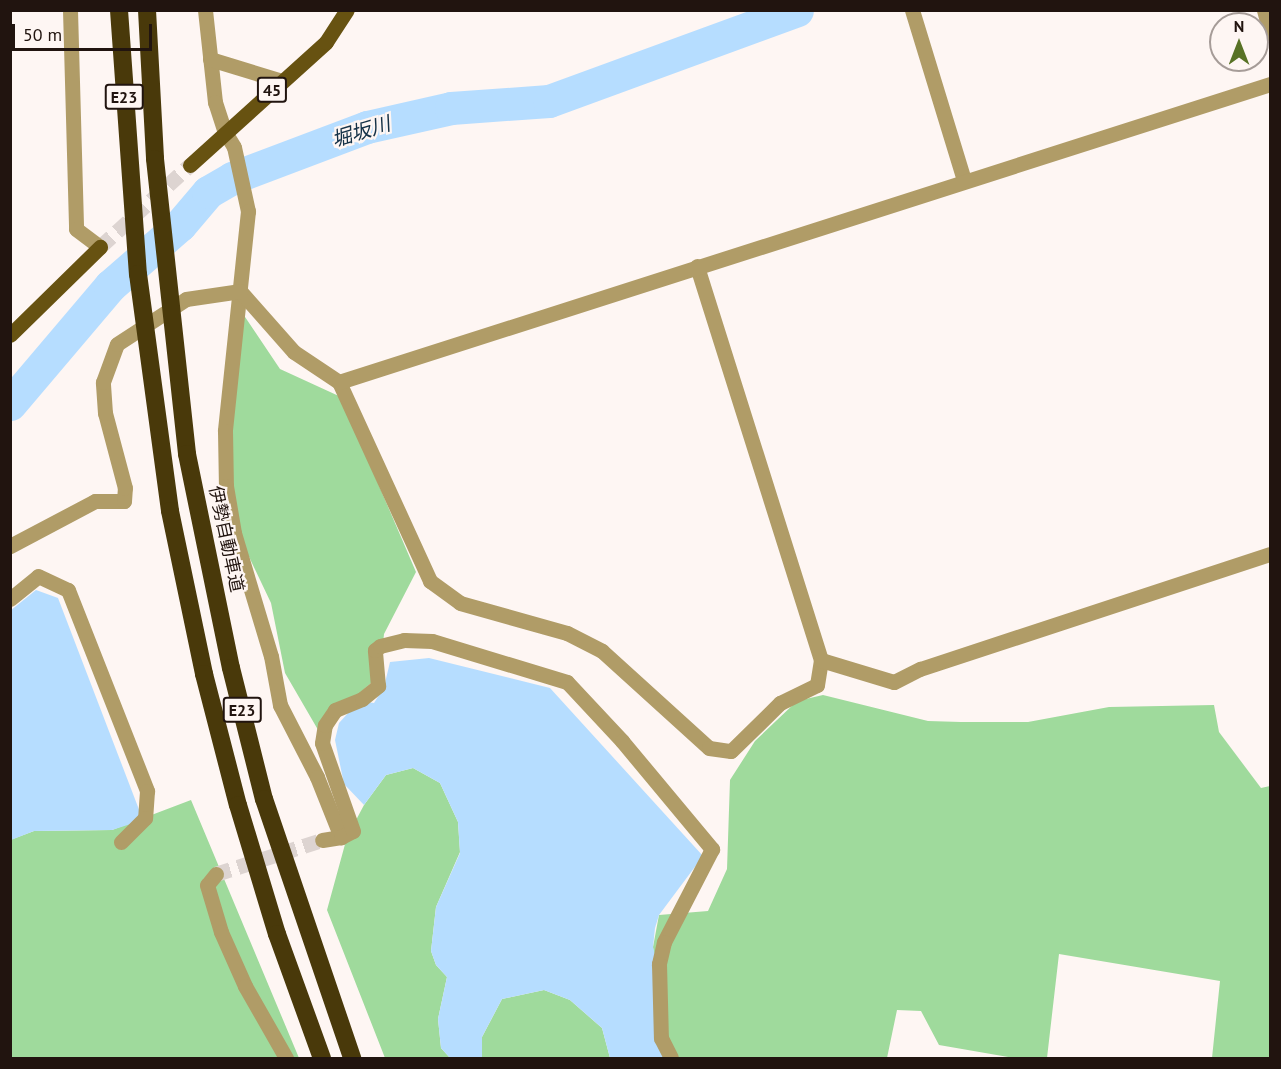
<!DOCTYPE html>
<html>
<head>
<meta charset="utf-8">
<style>
  body { margin:0 }
  #map { position:relative; width:1281px; height:1069px; overflow:hidden; background:#fef6f3; font-family:"PT Sans","Noto Sans JP",sans-serif }
  div>[style] { position:absolute }
  .forest>* { inset:0; background:#9fda9c }
  .water>* { inset:0; background:#b6ddff }
  .river>* { height:33px; margin:-16.5px; padding:0 16.5px; transform-origin:16.5px; border-radius:16.5px; background:#b6ddff }
  .minor-tunnel>* { height:15px; margin-top:-7.5px; transform-origin:0; background:repeating-linear-gradient(90deg,#ddd4d1 0 15px,transparent 0 23px) }
  .primary-tunnel>* { height:15px; margin-top:-7.5px; transform-origin:0; background:repeating-linear-gradient(90deg,#ddd4d1 0 15px,transparent 0 23px) }
  .minor>* { height:15px; margin:-7.5px; padding:0 7.5px; transform-origin:7.5px; border-radius:7.5px; background:#b09c67 }
  .primary>* { height:15px; margin:-7.5px; padding:0 7.5px; transform-origin:7.5px; border-radius:7.5px; background:#675211 }
  .motorway>* { height:18px; margin:-9px; padding:0 9px; transform-origin:9px; border-radius:9px; background:#49390a }
  span { translate:-50% -50%; white-space:nowrap; text-align:center; line-height:1.15; -webkit-text-stroke:4.5px #fef6f3; paint-order:stroke }
  .shield-label span { padding:2px 4px; background:#fef6f3; border:2px solid; border-radius:4px; -webkit-text-stroke-width:0 }
  .shield-label { font-size:16px; color:#21140f; font-weight:700 }
  .street-label { font-size:18px; color:#21140f }
  .water-label { font-size:20px; color:#143147; font-style:italic }
  .frame { position:absolute; inset:0; border:12px solid #21140f; pointer-events:none }
  .north { position:absolute; left:1209px; top:12px; width:60px; height:60px; box-sizing:border-box; background:#fef6f3; border:2px solid #a69c98; border-radius:50%; rotate:0deg; font-size:16px; font-weight:700; line-height:24px; text-align:center; color:#21140f }
  .north::after { content:''; display:block; margin:auto; width:21px; height:27px; background:#587225; clip-path:polygon(50% 0,100% 100%,50% 72%,0 100%) }
  .scale { position:absolute; left:12px; top:24px; width:140px; height:27px; box-sizing:border-box; border:3px solid #21140f; border-top:0; padding-left:8px; font-size:18px; line-height:21px; white-space:nowrap; color:#21140f; -webkit-text-stroke:4px #fef6f3; paint-order:stroke }
</style>
</head>
<body>
<div id="map">
  <div class="forest">
    <div style="clip-path:polygon(241px 311px,280px 369px,341px 397px,416px 572px,384px 634px,380px 675px,338px 712px,321px 735px,285px 673px,271px 603px,233px 523px,224px 481px)"></div>
    <div style="clip-path:polygon(823px 695px,928px 721px,961px 722px,1028px 722px,1109px 707px,1214px 705px,1219px 732px,1261px 788px,1270px 786px,1270px 1058px,1212px 1058px,1220px 981px,1059px 954px,1047px 1058px,1014px 1058px,939px 1045px,921px 1011px,897px 1010px,887px 1058px,664px 1058px,653px 947px,659px 915px,708px 911px,727px 869px,730px 780px,755px 741px,797px 701px)"></div>
    <div style="clip-path:polygon(413px 768px,440px 783px,458px 822px,460px 852px,436px 907px,431px 951px,436px 965px,447px 977px,438px 1019px,441px 1048px,450px 1058px,385px 1058px,327px 910px,347px 837px,364px 805px,386px 775px)"></div>
    <div style="clip-path:polygon(191px 800px,299px 1058px,11px 1058px,10px 840px,34px 831px,112px 830px)"></div>
    <div style="clip-path:polygon(544px 990px,570px 1000px,602px 1028px,610px 1058px,482px 1058px,482px 1037px,502px 999px)"></div>
  </div>
  <div class="water">
    <div style="clip-path:polygon(36px 590px,58px 598px,143px 820px,112px 830px,34px 831px,11px 840px,10px 611px)"></div>
    <div style="clip-path:polygon(429px 658px,550px 688px,703px 856px,659px 915px,655px 928px,653px 947px,660px 974px,664px 1058px,610px 1058px,602px 1028px,570px 1000px,544px 990px,502px 999px,482px 1037px,482px 1058px,450px 1058px,441px 1048px,438px 1019px,447px 977px,436px 965px,431px 951px,436px 907px,460px 853px,458px 822px,440px 783px,413px 768px,386px 775px,364px 805px,344px 784px,335px 740px,339px 723px,359px 701px,374px 703px,384px 687px,390px 662px)"></div>
  </div>
  <div class="river">
    <div style="left:10px;top:404px;width:155px;rotate:-49.7deg"></div>
    <div style="left:110px;top:286px;width:93px;rotate:-41.1deg"></div>
    <div style="left:180px;top:225px;width:43px;rotate:-49.7deg"></div>
    <div style="left:208px;top:192px;width:28px;rotate:-30deg"></div>
    <div style="left:232px;top:178px;width:144px;rotate:-20.7deg"></div>
    <div style="left:367px;top:127px;width:86px;rotate:-12.7deg"></div>
    <div style="left:451px;top:108px;width:98px;rotate:-4.1deg"></div>
    <div style="left:549px;top:101px;width:264px;rotate:-20.1deg"></div>
  </div>
  <div class="minor-tunnel">
    <div style="left:216px;top:874px;width:111px;rotate:-17.8deg"></div>
  </div>
  <div class="primary-tunnel">
    <div style="left:100px;top:247px;width:122px;rotate:-42.3deg"></div>
  </div>
  <div class="minor">
    <div style="left:70px;top:10px;width:219px;rotate:88.4deg"></div>
    <div style="left:76px;top:229px;width:30px;rotate:37deg"></div>
    <div style="left:205px;top:10px;width:93px;rotate:83.8deg"></div>
    <div style="left:215px;top:102px;width:32px;rotate:72deg"></div>
    <div style="left:225px;top:132px;width:17px;rotate:59deg"></div>
    <div style="left:234px;top:147px;width:66px;rotate:77.7deg"></div>
    <div style="left:248px;top:211px;width:221px;rotate:96deg"></div>
    <div style="left:225px;top:431px;width:55px;rotate:89deg"></div>
    <div style="left:226px;top:486px;width:48px;rotate:80.3deg"></div>
    <div style="left:234px;top:533px;width:128px;rotate:73.3deg"></div>
    <div style="left:271px;top:656px;width:50px;rotate:79.6deg"></div>
    <div style="left:280px;top:705px;width:81px;rotate:62.8deg"></div>
    <div style="left:317px;top:777px;width:65px;rotate:68.2deg"></div>
    <div style="left:341px;top:837px;width:19px;rotate:171deg"></div>
    <div style="left:912px;top:10px;width:178px;rotate:73deg"></div>
    <div style="left:1264px;top:10px;width:24px;rotate:75deg"></div>
    <div style="left:210px;top:59px;width:75px;rotate:17deg"></div>
    <div style="left:240px;top:291px;width:81px;rotate:48.5deg"></div>
    <div style="left:294px;top:352px;width:54px;rotate:33.7deg"></div>
    <div style="left:339px;top:382px;width:219px;rotate:65.4deg"></div>
    <div style="left:430px;top:581px;width:37px;rotate:36deg"></div>
    <div style="left:460px;top:603px;width:111px;rotate:15.7deg"></div>
    <div style="left:567px;top:633px;width:39px;rotate:27deg"></div>
    <div style="left:602px;top:651px;width:144px;rotate:42.2deg"></div>
    <div style="left:709px;top:748px;width:22px;rotate:8deg"></div>
    <div style="left:731px;top:751px;width:69px;rotate:-44.4deg"></div>
    <div style="left:780px;top:703px;width:41px;rotate:-25.9deg"></div>
    <div style="left:817px;top:685px;width:25px;rotate:-81deg"></div>
    <div style="left:821px;top:660px;width:413px;rotate:-107.5deg"></div>
    <div style="left:339px;top:382px;width:978px;rotate:-17.75deg"></div>
    <div style="left:10px;top:546px;width:96px;rotate:-27.9deg"></div>
    <div style="left:95px;top:501px;width:29px"></div>
    <div style="left:124px;top:501px;width:13px;rotate:-86deg"></div>
    <div style="left:125px;top:488px;width:78px;rotate:-104.9deg"></div>
    <div style="left:105px;top:413px;width:31px;rotate:-94deg"></div>
    <div style="left:103px;top:382px;width:40px;rotate:-69.8deg"></div>
    <div style="left:117px;top:344px;width:82px;rotate:-33.1deg"></div>
    <div style="left:186px;top:299px;width:55px;rotate:-8.4deg"></div>
    <div style="left:10px;top:599px;width:36px;rotate:-39deg"></div>
    <div style="left:38px;top:576px;width:33px;rotate:25deg"></div>
    <div style="left:68px;top:590px;width:216px;rotate:68.5deg"></div>
    <div style="left:147px;top:791px;width:27px;rotate:94deg"></div>
    <div style="left:145px;top:818px;width:34px;rotate:135deg"></div>
    <div style="left:821px;top:660px;width:76px;rotate:16.8deg"></div>
    <div style="left:894px;top:682px;width:29px;rotate:-27deg"></div>
    <div style="left:920px;top:669px;width:368px;rotate:-18.2deg"></div>
    <div style="left:341px;top:837px;width:13px;rotate:-27deg"></div>
    <div style="left:353px;top:831px;width:93px;rotate:-109.4deg"></div>
    <div style="left:322px;top:743px;width:18px;rotate:-81deg"></div>
    <div style="left:325px;top:725px;width:18px;rotate:-56deg"></div>
    <div style="left:335px;top:710px;width:29px;rotate:-22deg"></div>
    <div style="left:362px;top:699px;width:21px;rotate:-39deg"></div>
    <div style="left:378px;top:686px;width:36px;rotate:-95deg"></div>
    <div style="left:375px;top:650px;width:6px;rotate:-39deg"></div>
    <div style="left:380px;top:646px;width:25px;rotate:-14deg"></div>
    <div style="left:404px;top:640px;width:28px;rotate:2deg"></div>
    <div style="left:432px;top:641px;width:141px;rotate:16.9deg"></div>
    <div style="left:567px;top:682px;width:81px;rotate:47deg"></div>
    <div style="left:622px;top:741px;width:141px;rotate:50.2deg"></div>
    <div style="left:712px;top:849px;width:105px;rotate:117.3deg"></div>
    <div style="left:664px;top:942px;width:23px;rotate:103deg"></div>
    <div style="left:659px;top:964px;width:74px;rotate:88.5deg"></div>
    <div style="left:661px;top:1038px;width:22px;rotate:63deg"></div>
    <div style="left:216px;top:874px;width:14px;rotate:129deg"></div>
    <div style="left:207px;top:885px;width:49px;rotate:73.4deg"></div>
    <div style="left:221px;top:932px;width:59px;rotate:66deg"></div>
    <div style="left:245px;top:986px;width:83px;rotate:60.3deg"></div>
  </div>
  <div class="primary">
    <div style="left:190px;top:165px;width:183px;rotate:-42.1deg"></div>
    <div style="left:326px;top:42px;width:38px;rotate:-57deg"></div>
    <div style="left:10px;top:335px;width:126px;rotate:-44.4deg"></div>
  </div>
  <div class="motorway">
    <div style="left:119px;top:10px;width:265px;rotate:85.9deg"></div>
    <div style="left:138px;top:274px;width:239px;rotate:82.3deg"></div>
    <div style="left:170px;top:511px;width:167px;rotate:78.2deg"></div>
    <div style="left:204px;top:674px;width:135px;rotate:75.5deg"></div>
    <div style="left:238px;top:805px;width:135px;rotate:73.2deg"></div>
    <div style="left:277px;top:934px;width:132px;rotate:70.1deg"></div>
    <div style="left:147px;top:10px;width:149px;rotate:86.9deg"></div>
    <div style="left:155px;top:159px;width:297px;rotate:83.8deg"></div>
    <div style="left:187px;top:454px;width:218px;rotate:78.4deg"></div>
    <div style="left:231px;top:668px;width:135px;rotate:75.9deg"></div>
    <div style="left:264px;top:799px;width:274px;rotate:71.2deg"></div>
  </div>
  <div class="shield-label">
    <span style="left:272px;top:90px">45</span>
    <span style="left:124px;top:97px">E23</span>
    <span style="left:242px;top:710px">E23</span>
  </div>
  <div class="street-label">
    <span style="left:226px;top:539px;rotate:78deg">伊勢自動車道</span>
  </div>
  <div class="water-label">
    <span style="left:361px;top:132px;rotate:-17deg">堀坂川</span>
  </div>
  <div class="frame"></div>
  <div class="north">N</div>
  <div class="scale">50 m</div>
</div>
</body>
</html>
